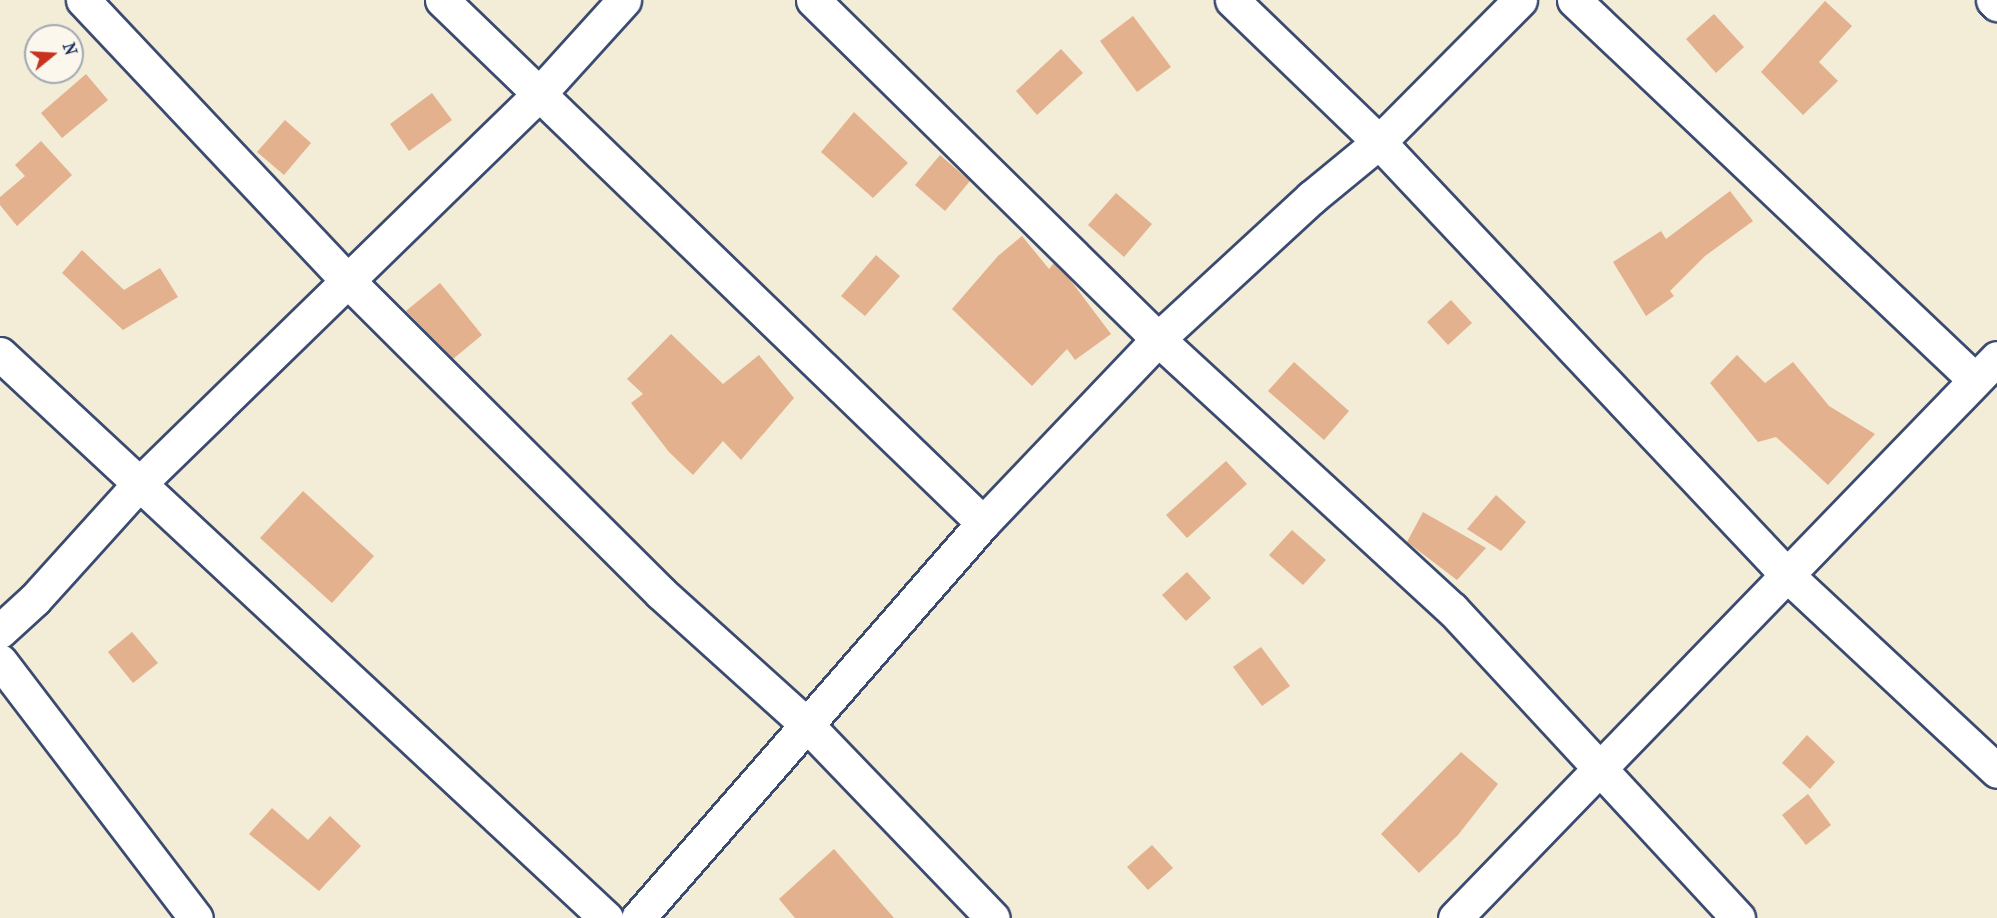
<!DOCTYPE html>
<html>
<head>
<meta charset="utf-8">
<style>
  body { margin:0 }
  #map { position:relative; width:1997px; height:918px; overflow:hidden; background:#f3ecd6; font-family:"IM FELL French Canon",serif }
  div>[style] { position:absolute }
  .building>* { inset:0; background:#e4b18e }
  .roads { filter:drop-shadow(2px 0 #3b4b70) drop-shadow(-2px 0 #3b4b70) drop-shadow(0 2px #3b4b70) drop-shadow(0 -2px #3b4b70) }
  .minor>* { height:33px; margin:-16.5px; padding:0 16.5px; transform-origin:16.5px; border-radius:16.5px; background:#fff }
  span { translate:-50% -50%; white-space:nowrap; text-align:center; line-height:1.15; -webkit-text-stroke:4.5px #fbf7ec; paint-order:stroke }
  .north { position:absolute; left:24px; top:24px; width:60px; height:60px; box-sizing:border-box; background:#fbf7ec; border:2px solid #a1a7b3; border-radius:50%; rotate:72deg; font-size:16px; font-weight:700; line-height:24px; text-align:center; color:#1b2f5e }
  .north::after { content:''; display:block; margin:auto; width:21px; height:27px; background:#c8321e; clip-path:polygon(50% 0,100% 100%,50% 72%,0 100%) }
</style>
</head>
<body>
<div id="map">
  <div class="building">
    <div style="clip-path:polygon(1825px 1px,1852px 26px,1819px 62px,1838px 81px,1803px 115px,1761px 72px)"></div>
    <div style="clip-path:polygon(1714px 14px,1744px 47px,1716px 73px,1686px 39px)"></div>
    <div style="clip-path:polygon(1133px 16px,1171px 67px,1137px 92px,1100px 41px)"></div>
    <div style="clip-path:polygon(1061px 49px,1083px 73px,1037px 115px,1016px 91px)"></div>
    <div style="clip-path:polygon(86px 74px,108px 100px,62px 138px,41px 113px)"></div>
    <div style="clip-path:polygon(432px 93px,452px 120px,409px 151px,390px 124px)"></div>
    <div style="clip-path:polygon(854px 112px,908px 163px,873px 198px,821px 152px)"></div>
    <div style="clip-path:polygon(285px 120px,311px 143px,284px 175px,257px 152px)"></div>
    <div style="clip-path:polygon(41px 141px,72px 175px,17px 226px,0 205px,0 197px,25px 176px,15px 165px)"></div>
    <div style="clip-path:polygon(940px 155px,970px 181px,945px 211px,915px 185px)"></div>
    <div style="clip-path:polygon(1730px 191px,1753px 221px,1705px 256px,1670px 291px,1674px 296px,1646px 316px,1613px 262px,1661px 231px,1666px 239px)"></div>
    <div style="clip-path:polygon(1116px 193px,1152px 224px,1124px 257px,1088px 225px)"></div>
    <div style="clip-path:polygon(1022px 236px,1049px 269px,1054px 263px,1068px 277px,1111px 334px,1075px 360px,1067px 349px,1032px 386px,952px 309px,998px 256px)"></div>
    <div style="clip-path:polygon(82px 250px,124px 290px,160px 268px,178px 297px,123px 330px,62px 273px)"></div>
    <div style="clip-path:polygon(876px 255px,900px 276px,865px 316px,841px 296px)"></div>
    <div style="clip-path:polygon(440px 283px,482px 335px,453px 359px,406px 311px)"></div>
    <div style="clip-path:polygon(1451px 300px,1472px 323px,1448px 345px,1427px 322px)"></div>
    <div style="clip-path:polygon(671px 334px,723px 384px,759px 355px,794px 398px,741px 460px,723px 441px,693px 475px,669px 452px,631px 403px,643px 394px,627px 379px)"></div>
    <div style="clip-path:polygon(1737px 355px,1765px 383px,1793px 362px,1829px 406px,1875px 434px,1828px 485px,1776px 437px,1758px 442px,1710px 383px)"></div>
    <div style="clip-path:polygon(1294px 362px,1349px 411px,1324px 440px,1268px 391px)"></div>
    <div style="clip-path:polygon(1226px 461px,1247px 484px,1187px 538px,1166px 515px)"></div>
    <div style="clip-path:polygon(303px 491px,374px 556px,332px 603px,260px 538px)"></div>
    <div style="clip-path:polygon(1496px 495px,1526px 522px,1501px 551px,1467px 529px)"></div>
    <div style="clip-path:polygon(1423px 512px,1486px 548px,1457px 580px,1407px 542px)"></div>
    <div style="clip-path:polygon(1292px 530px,1326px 560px,1303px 585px,1269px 555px)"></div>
    <div style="clip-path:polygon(1187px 572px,1211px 598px,1186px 621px,1162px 595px)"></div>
    <div style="clip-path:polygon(132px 632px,158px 663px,133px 683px,108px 652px)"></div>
    <div style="clip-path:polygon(1261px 647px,1290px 686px,1262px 706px,1233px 667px)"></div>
    <div style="clip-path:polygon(1807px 735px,1835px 762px,1810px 789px,1782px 763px)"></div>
    <div style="clip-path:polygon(1461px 752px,1498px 784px,1458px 835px,1419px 873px,1381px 834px)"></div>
    <div style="clip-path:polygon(1808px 794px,1831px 825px,1806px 845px,1782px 815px)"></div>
    <div style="clip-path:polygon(272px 808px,308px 840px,330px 816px,361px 846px,319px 891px,249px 834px)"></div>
    <div style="clip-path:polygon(1152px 845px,1173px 868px,1148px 890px,1127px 867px)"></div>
    <div style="clip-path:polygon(834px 849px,894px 918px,795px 918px,779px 899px)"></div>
  </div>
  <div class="roads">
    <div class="minor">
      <div style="left:83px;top:0;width:385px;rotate:46.7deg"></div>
      <div style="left:347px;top:280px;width:443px;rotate:44.9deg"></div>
      <div style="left:661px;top:593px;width:195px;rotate:42.1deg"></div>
      <div style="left:806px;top:724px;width:269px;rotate:46.1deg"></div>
      <div style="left:442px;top:0;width:752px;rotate:44.03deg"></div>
      <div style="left:813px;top:0;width:484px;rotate:44.5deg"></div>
      <div style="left:1158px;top:339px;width:399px;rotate:42.6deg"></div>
      <div style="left:1452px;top:609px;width:421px;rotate:47.2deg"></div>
      <div style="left:1232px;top:0;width:204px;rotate:44deg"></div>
      <div style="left:1379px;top:142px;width:595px;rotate:46.7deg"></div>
      <div style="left:1787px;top:575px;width:287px;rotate:43deg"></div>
      <div style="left:1574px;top:0;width:552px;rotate:43.46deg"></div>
      <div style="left:1993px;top:0;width:6px;rotate:45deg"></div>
      <div style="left:0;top:354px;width:828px;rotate:42.94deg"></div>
      <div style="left:0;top:631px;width:47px;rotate:-42.4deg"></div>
      <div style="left:35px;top:599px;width:155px;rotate:-47.9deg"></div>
      <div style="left:139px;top:484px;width:557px;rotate:-44.27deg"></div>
      <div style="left:538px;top:95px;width:128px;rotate:-47.8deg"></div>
      <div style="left:0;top:661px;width:323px;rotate:52.7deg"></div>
      <div style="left:638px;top:918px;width:524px;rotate:-48.87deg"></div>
      <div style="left:983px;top:523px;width:254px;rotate:-46.4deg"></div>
      <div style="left:1158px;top:339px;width:209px;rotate:-42.7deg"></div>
      <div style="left:1312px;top:197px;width:87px;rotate:-39.4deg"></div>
      <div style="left:1379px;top:142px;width:200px;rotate:-45.2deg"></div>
      <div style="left:1455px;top:918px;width:779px;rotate:-45.94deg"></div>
    </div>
  </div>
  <div class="north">N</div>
</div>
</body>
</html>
